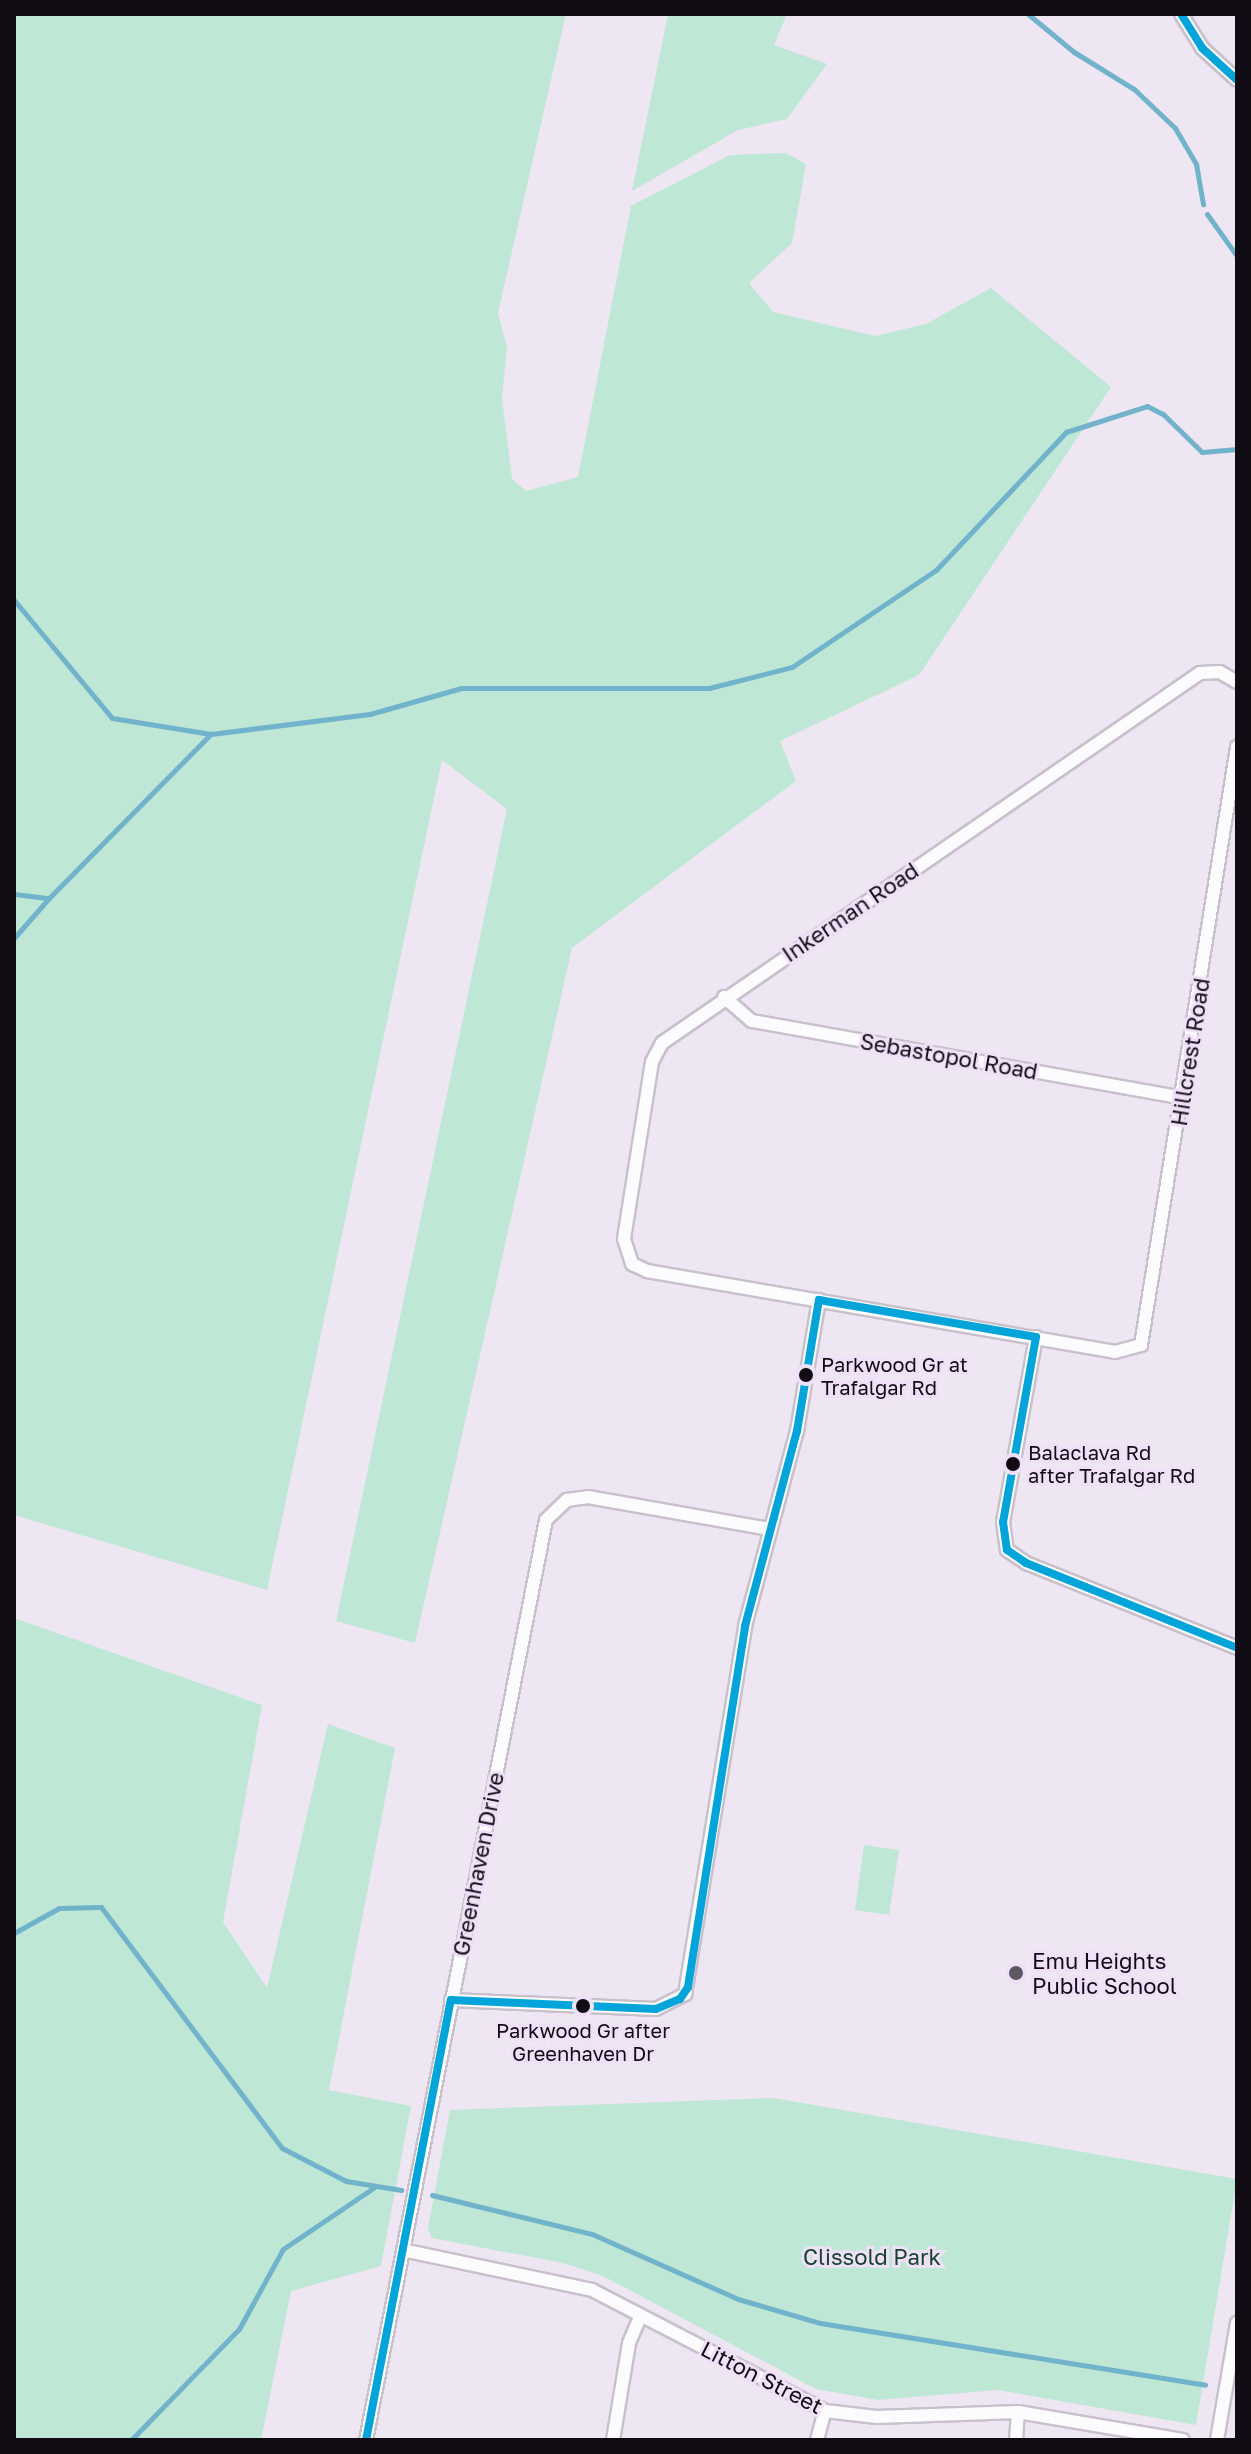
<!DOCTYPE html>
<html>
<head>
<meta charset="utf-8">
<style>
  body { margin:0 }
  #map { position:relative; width:1251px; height:2454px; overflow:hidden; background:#eee6f2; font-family:"Golos Text",sans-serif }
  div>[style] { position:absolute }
  .green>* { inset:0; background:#bfe7d6 }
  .stream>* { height:5px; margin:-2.5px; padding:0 2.5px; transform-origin:2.5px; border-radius:2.5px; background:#71b3cb }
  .roads { filter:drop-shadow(2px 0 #c8c1cc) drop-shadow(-2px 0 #c8c1cc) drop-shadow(0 2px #c8c1cc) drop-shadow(0 -2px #c8c1cc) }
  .street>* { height:12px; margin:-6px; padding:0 6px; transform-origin:6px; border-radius:6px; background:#fcfbfd }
  .bus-1>* { height:8px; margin:-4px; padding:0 4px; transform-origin:4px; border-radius:4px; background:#02a4d9 }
  .dots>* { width:22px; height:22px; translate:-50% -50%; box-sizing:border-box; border:4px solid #efe0f8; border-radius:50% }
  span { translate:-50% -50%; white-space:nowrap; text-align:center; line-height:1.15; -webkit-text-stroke:6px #efe0f8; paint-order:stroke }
  .bus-label { font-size:20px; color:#110c14 }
  .left { translate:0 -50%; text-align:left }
  .street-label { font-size:22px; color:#110c14 }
  .poi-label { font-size:22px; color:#110c14 }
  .park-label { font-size:22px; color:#16432f }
  .frame { position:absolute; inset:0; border:16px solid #110c14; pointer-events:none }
</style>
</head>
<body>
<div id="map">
  <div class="green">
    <div style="clip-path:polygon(14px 14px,566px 14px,498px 313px,507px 348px,502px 398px,512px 479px,526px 491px,578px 477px,631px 206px,730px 155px,786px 153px,806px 164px,792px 243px,749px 283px,773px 312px,875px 336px,926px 324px,991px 288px,1111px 387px,919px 675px,780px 741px,796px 781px,572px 948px,415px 1643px,336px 1621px,507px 809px,442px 760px,267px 1590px,14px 1515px)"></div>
    <div style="clip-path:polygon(668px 14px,787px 14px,774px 45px,827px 64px,787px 119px,738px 130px,632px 191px)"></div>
    <div style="clip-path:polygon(14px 1618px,262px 1705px,223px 1922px,267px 1988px,328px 1724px,395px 1748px,329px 2090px,411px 2106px,381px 2266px,291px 2291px,261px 2440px,14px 2440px)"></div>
    <div style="clip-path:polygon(864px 1845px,899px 1850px,889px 1915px,855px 1910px)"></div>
    <div style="clip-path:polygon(774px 2098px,1237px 2179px,1196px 2425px,998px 2390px,878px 2400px,816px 2389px,603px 2276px,563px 2263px,432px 2238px,428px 2228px,450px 2110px)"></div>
  </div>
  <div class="stream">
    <div style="left:1028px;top:14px;width:60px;rotate:39.6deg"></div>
    <div style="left:1074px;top:52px;width:70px;rotate:31.7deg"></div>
    <div style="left:1134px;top:89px;width:57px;rotate:43.6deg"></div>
    <div style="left:1175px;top:128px;width:42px;rotate:59.7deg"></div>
    <div style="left:1196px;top:164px;width:41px;rotate:80.1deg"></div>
    <div style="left:1207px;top:214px;width:52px;rotate:54.5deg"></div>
    <div style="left:14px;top:600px;width:153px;rotate:50.3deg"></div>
    <div style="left:112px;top:718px;width:100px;rotate:9.2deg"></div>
    <div style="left:14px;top:894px;width:35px;rotate:7deg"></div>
    <div style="left:49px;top:898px;width:231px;rotate:-45.4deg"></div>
    <div style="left:211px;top:734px;width:160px;rotate:-7.2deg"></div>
    <div style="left:370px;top:714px;width:95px;rotate:-15.9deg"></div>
    <div style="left:461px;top:688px;width:248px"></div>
    <div style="left:709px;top:688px;width:86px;rotate:-14.2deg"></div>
    <div style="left:792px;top:667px;width:174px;rotate:-34deg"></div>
    <div style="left:936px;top:570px;width:190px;rotate:-46.7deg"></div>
    <div style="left:1066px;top:432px;width:85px;rotate:-17.8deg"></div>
    <div style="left:1147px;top:406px;width:18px;rotate:27deg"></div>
    <div style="left:1163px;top:414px;width:54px;rotate:44.3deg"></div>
    <div style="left:1202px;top:452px;width:35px;rotate:-5deg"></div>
    <div style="left:14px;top:938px;width:53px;rotate:-48.8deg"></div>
    <div style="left:14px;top:1933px;width:51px;rotate:-29.1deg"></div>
    <div style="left:59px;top:1908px;width:42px;rotate:-1.4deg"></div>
    <div style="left:101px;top:1907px;width:301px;rotate:53.1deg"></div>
    <div style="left:282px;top:2148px;width:72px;rotate:27.3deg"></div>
    <div style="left:346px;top:2181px;width:56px;rotate:9.3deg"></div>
    <div style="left:432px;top:2195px;width:165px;rotate:13.7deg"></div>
    <div style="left:592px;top:2234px;width:160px;rotate:24deg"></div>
    <div style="left:738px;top:2299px;width:85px;rotate:16.3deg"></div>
    <div style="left:820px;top:2323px;width:390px;rotate:9.1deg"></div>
    <div style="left:131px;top:2440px;width:155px;rotate:-45.8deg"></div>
    <div style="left:239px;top:2329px;width:91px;rotate:-61.2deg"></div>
    <div style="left:283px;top:2249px;width:112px;rotate:-34.1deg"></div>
  </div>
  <div class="roads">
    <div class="street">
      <div style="left:1181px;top:14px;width:40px;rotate:58deg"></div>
      <div style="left:1202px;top:48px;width:47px;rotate:42.4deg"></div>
      <div style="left:1237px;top:682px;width:20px;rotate:-150deg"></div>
      <div style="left:1220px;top:672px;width:20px;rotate:177deg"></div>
      <div style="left:1200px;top:673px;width:653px;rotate:145.48deg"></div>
      <div style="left:662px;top:1043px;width:21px;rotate:118deg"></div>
      <div style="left:652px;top:1062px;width:179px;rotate:99deg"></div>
      <div style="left:624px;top:1239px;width:26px;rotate:72deg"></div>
      <div style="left:632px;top:1264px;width:17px;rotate:25deg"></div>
      <div style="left:647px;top:1271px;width:475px;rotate:9.8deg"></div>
      <div style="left:1115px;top:1352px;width:27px;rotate:-15deg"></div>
      <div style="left:1141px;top:1345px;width:606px;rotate:-80.88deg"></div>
      <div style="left:724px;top:997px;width:37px;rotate:41deg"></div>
      <div style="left:752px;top:1021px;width:439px;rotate:10.1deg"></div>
      <div style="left:1036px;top:1337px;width:188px;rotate:100.1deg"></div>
      <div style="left:1003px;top:1522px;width:28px;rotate:82deg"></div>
      <div style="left:1007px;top:1550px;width:23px;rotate:34deg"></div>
      <div style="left:1026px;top:1563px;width:227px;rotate:21.9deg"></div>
      <div style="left:451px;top:2000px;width:205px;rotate:2.5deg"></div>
      <div style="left:656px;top:2009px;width:33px;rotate:-27deg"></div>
      <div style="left:685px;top:1994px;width:373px;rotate:-80.7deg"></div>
      <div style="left:745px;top:1626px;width:202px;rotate:-75.1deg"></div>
      <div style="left:797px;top:1431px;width:133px;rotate:-80.5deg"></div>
      <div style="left:403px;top:2250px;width:193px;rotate:11.9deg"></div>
      <div style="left:592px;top:2290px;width:263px;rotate:27.4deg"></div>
      <div style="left:825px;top:2411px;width:52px;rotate:6.6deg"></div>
      <div style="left:877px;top:2417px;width:141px;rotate:-2deg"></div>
      <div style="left:1018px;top:2412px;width:167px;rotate:9.6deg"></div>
      <div style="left:366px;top:2440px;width:937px;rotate:-78.93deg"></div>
      <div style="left:546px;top:1520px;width:29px;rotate:-44deg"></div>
      <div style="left:567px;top:1500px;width:21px;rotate:-8deg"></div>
      <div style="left:588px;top:1497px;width:185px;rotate:10deg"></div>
      <div style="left:613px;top:2440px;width:98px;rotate:-80.6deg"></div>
      <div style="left:629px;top:2343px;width:30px;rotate:-67deg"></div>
      <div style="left:817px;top:2440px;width:30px;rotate:-75deg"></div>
      <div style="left:1016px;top:2440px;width:28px;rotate:-86deg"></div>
      <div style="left:1217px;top:2440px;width:119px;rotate:-80.3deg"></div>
    </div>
  </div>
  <div class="bus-1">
    <div style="left:1181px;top:14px;width:40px;rotate:58deg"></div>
    <div style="left:1202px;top:48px;width:47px;rotate:42.4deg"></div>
    <div style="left:366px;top:2440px;width:448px;rotate:-79.1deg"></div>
    <div style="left:451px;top:2000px;width:205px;rotate:2.5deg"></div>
    <div style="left:656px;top:2009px;width:26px;rotate:-23deg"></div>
    <div style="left:680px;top:1999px;width:14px;rotate:-56deg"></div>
    <div style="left:688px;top:1987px;width:365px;rotate:-81deg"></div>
    <div style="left:745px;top:1626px;width:202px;rotate:-75.1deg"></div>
    <div style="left:797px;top:1431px;width:133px;rotate:-80.5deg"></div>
    <div style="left:819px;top:1300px;width:220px;rotate:9.7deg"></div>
    <div style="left:1036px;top:1337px;width:188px;rotate:100.1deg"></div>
    <div style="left:1003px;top:1522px;width:28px;rotate:82deg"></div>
    <div style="left:1007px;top:1550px;width:23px;rotate:34deg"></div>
    <div style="left:1026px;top:1563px;width:227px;rotate:21.9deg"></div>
  </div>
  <div class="dots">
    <div style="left:806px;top:1375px;background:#110c14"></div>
    <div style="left:1013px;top:1464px;background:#110c14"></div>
    <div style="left:1016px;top:1973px;background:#5e5862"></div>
    <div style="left:583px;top:2006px;background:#110c14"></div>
  </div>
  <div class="bus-label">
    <span class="left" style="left:821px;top:1376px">Parkwood Gr at<br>Trafalgar Rd</span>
    <span class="left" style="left:1028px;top:1464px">Balaclava Rd<br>after Trafalgar Rd</span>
    <span style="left:583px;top:2042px">Parkwood Gr after<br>Greenhaven Dr</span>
  </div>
  <div class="street-label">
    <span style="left:850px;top:912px;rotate:-34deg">Inkerman Road</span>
    <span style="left:1190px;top:1052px;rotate:-81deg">Hillcrest Road</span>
    <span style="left:949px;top:1056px;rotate:10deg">Sebastopol Road</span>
    <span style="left:478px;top:1864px;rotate:-79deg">Greenhaven Drive</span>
    <span style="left:762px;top:2377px;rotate:27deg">Litton Street</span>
  </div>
  <div class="poi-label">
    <span class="left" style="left:1032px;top:1973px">Emu Heights<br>Public School</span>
  </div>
  <div class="park-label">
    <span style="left:872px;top:2257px">Clissold Park</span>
  </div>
  <div class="frame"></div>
</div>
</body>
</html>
